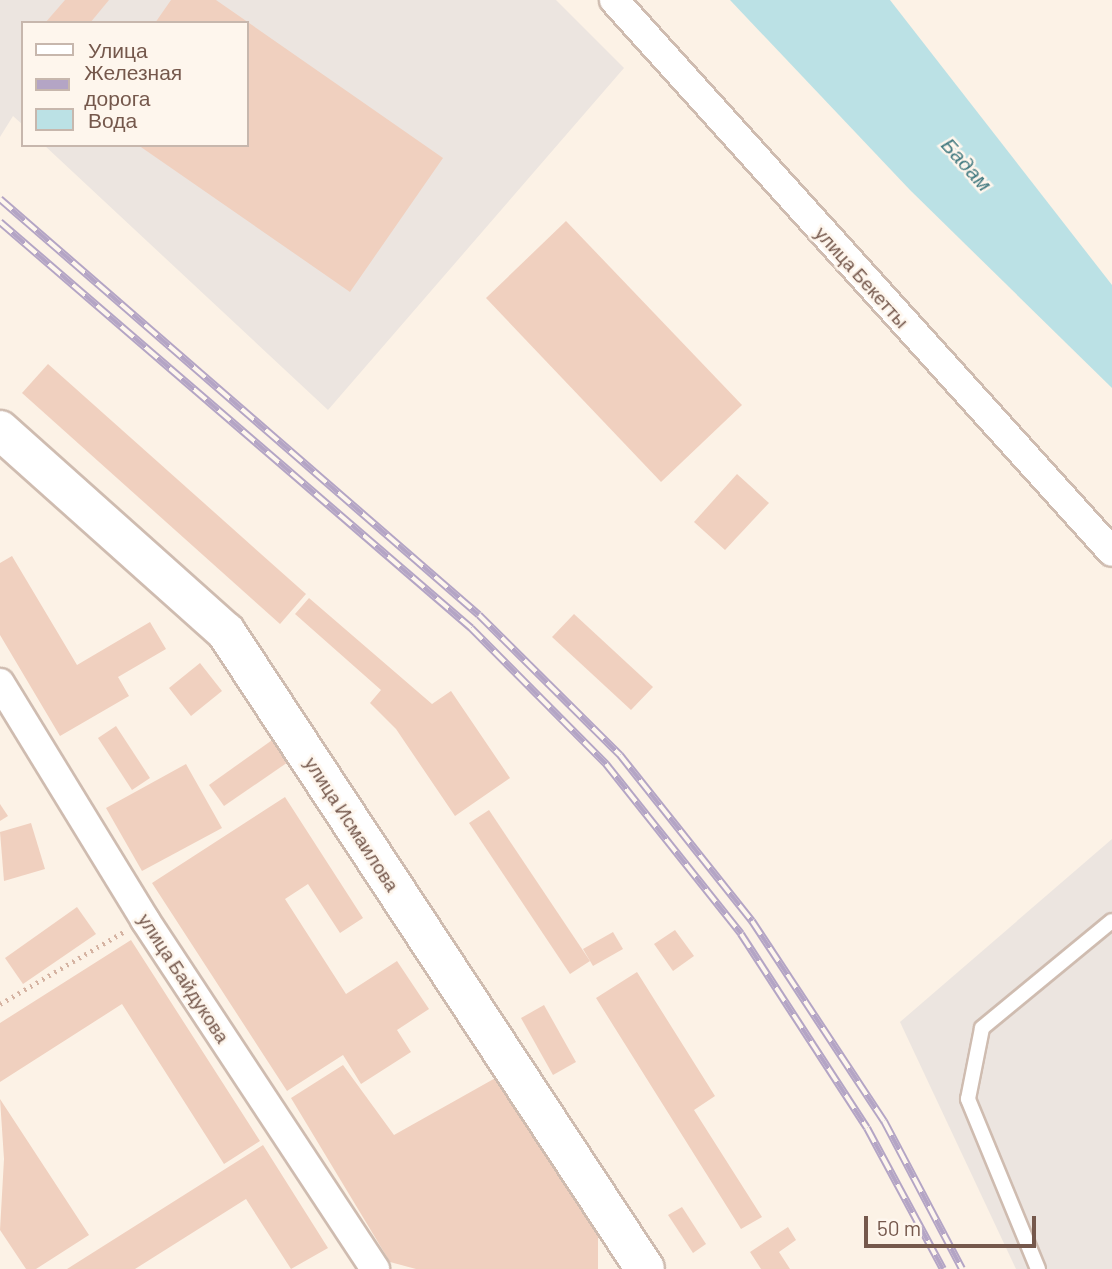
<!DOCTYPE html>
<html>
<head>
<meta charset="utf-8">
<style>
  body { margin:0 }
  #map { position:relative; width:1112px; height:1269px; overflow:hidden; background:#fcf2e6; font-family:Barlow,sans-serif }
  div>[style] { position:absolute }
  .industrial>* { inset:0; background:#ece5e0 }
  .water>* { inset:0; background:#bbe1e5 }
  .building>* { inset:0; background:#f0d0bf }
  .path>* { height:4.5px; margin-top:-2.25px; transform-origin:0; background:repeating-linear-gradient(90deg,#d5b3a2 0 2px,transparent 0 7px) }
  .roads { filter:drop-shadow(2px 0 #cfbcb0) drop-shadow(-2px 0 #cfbcb0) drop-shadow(0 2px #cfbcb0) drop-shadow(0 -2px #cfbcb0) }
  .lane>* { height:14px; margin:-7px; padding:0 7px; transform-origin:7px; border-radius:7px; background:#fff }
  .street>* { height:28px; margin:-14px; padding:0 14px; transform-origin:14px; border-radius:14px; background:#fff }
  .secondary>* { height:38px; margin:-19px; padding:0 19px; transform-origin:19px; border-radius:19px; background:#fff }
  .rail>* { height:8px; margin-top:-4px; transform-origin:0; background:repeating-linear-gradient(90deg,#fef6ed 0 16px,#b4a5c5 0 32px); box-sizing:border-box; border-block:2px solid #b4a5c5 }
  span { translate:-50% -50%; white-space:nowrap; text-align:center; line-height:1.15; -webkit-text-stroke:5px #fef6ed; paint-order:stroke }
  .street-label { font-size:19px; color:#75584c }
  .water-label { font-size:21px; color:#437a80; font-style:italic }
  .legend { position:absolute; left:21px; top:21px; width:228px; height:126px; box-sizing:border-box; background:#fef6ed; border:2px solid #c7b7ad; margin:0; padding:9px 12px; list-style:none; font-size:21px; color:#75584c }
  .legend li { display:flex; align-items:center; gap:14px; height:35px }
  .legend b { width:35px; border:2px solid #c7b7ad }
  .scale { position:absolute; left:864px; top:1216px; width:172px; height:32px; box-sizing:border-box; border:4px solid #75584c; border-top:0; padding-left:9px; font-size:21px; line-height:24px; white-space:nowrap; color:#75584c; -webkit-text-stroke:5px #fef6ed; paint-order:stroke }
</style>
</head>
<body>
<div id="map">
  <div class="industrial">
    <div style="clip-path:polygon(0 0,556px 0,624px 68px,328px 410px,44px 145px,247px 145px,247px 23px,23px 23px,23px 125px,13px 116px,0 137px)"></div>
    <div style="clip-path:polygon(1112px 839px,1112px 1269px,1016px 1269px,900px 1022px)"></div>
  </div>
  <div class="water">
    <div style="clip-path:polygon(730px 0,890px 0,1112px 285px,1112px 388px,910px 190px)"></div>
  </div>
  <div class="building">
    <div style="clip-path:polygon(65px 0,109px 0,90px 23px,45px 23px)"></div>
    <div style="clip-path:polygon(171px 0,216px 0,443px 158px,350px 292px,138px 145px,247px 145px,247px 23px,155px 23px)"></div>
    <div style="clip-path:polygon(566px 221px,742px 405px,661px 482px,486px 298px)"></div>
    <div style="clip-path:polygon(48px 364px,306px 594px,280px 624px,22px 393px)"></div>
    <div style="clip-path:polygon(737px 474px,769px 503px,725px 550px,694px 522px)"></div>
    <div style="clip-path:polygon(12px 556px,77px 665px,150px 622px,166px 649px,118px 677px,129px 696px,60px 736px,0 635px,0 563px)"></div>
    <div style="clip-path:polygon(309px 598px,432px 704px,451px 691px,510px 778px,455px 816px,396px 729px,370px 703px,381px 690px,295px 614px)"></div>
    <div style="clip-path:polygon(574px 614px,653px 687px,631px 710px,552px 637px)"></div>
    <div style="clip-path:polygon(200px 663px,222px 691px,191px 716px,169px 688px)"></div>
    <div style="clip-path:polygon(116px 726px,150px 778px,132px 790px,98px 738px)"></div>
    <div style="clip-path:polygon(275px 738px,291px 760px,224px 806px,209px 785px)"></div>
    <div style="clip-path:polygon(186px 764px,222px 828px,142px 871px,106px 808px)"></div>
    <div style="clip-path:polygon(285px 797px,363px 918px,340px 933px,308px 884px,285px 899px,346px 994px,397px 961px,429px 1009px,397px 1030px,411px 1052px,361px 1084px,343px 1055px,287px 1091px,152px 883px)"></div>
    <div style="clip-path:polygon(0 804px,8px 816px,0 821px)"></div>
    <div style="clip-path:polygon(489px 810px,590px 961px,570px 974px,469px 823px)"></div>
    <div style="clip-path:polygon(31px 823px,45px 869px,4px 881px,0 832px)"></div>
    <div style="clip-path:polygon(77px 907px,96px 934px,23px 984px,5px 958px)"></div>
    <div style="clip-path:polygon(675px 930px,694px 956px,673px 971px,654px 944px)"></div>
    <div style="clip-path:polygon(613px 932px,623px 949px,593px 966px,583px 949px)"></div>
    <div style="clip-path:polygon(131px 940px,260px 1141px,224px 1164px,122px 1004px,0 1082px,0 1023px)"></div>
    <div style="clip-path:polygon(637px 972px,715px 1096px,694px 1110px,762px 1217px,741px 1229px,596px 998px)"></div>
    <div style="clip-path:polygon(544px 1005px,576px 1062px,553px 1075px,521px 1018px)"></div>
    <div style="clip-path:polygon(343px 1065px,394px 1135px,499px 1076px,598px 1228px,598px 1269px,416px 1269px,390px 1262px,291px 1098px)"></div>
    <div style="clip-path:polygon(0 1099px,89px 1235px,36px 1269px,26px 1269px,0 1230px,4px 1159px)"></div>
    <div style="clip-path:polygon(263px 1145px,328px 1248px,291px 1269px,246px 1199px,135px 1269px,67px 1269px)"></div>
    <div style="clip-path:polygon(682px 1207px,706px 1244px,693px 1253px,668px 1215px)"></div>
    <div style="clip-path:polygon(788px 1227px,796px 1240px,779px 1252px,790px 1269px,761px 1269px,750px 1252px)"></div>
  </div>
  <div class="path">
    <div style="left:0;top:1004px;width:143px;rotate:-30.3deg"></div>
  </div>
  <div class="roads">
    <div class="lane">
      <div style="left:1038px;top:1269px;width:184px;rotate:-112.4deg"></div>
      <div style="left:968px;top:1099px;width:72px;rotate:-78.8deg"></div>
      <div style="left:982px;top:1028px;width:168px;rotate:-39.5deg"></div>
    </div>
    <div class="street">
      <div style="left:614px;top:0;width:743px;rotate:47.94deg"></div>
      <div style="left:0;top:683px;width:278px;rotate:58.5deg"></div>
      <div style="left:145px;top:920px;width:418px;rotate:56.6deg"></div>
    </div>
    <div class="secondary">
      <div style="left:0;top:430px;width:303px;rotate:41.8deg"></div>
      <div style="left:226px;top:632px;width:762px;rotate:56.66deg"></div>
    </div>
  </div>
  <div class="rail">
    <div style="left:0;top:199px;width:634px;rotate:40.97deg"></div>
    <div style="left:479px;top:615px;width:199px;rotate:44.8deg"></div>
    <div style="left:620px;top:755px;width:212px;rotate:51.5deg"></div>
    <div style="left:752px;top:921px;width:240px;rotate:56.6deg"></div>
    <div style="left:884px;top:1121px;width:167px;rotate:62.2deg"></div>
    <div style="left:0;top:222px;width:622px;rotate:40.76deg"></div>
    <div style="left:471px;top:628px;width:192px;rotate:45.2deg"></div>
    <div style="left:606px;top:764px;width:217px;rotate:51.5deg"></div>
    <div style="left:741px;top:934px;width:231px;rotate:57deg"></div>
    <div style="left:867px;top:1128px;width:160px;rotate:61.7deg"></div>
  </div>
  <div class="street-label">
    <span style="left:862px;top:277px;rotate:48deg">улица Бекетты</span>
    <span style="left:352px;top:824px;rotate:57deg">улица Исмаилова</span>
    <span style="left:184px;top:978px;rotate:57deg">улица Байдукова</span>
  </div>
  <div class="water-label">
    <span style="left:967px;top:164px;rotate:48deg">Бадам</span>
  </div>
  <ul class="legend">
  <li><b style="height:9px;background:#fff"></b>Улица</li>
  <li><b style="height:9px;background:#b4a5c5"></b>Железная дорога</li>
  <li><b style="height:19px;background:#bbe1e5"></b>Вода</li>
  </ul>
  <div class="scale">50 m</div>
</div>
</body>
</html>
